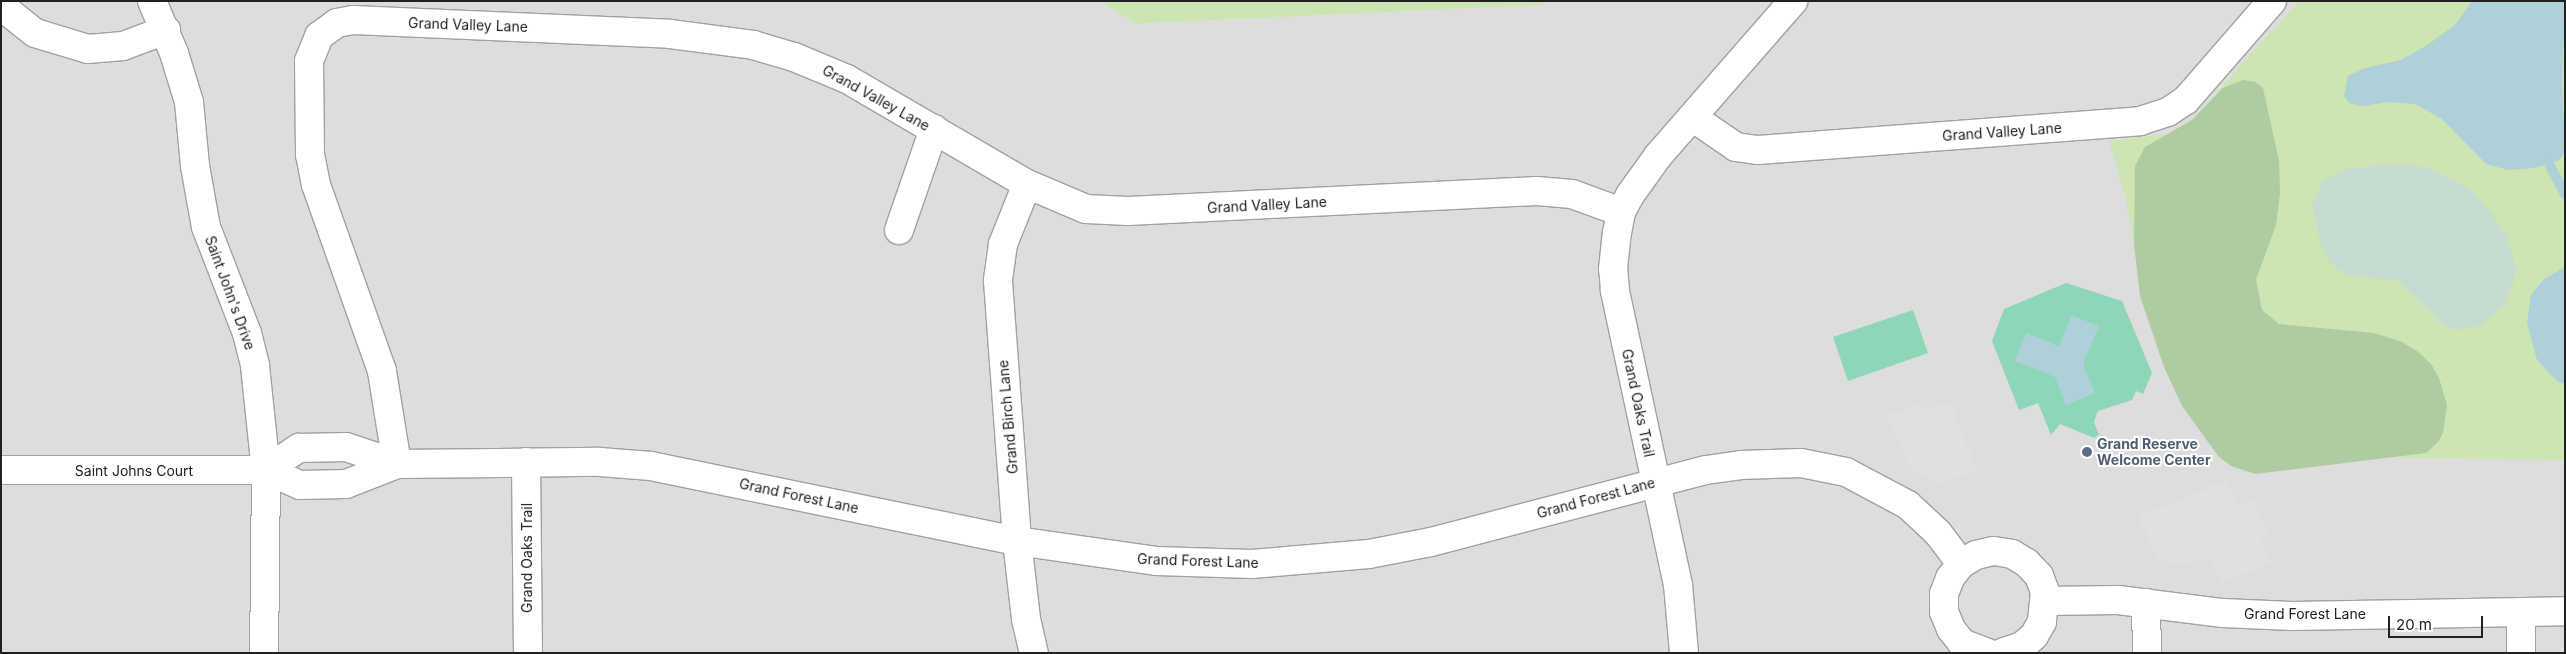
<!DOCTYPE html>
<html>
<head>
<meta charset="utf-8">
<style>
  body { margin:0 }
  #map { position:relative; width:2566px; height:654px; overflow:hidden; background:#f0ede8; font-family:Inter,sans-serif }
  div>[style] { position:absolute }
  .residential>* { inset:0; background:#dedddd }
  .grass>* { inset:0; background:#cde4b3 }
  .forest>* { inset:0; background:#afcba1 }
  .wetland>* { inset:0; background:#c6dcd1 }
  .pitch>* { inset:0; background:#8ed6b8 }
  .parking>* { inset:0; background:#e0e0e0 }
  .water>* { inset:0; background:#add0d9 }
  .stream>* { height:10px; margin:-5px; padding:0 5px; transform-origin:5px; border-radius:5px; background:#add0d9 }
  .roads { filter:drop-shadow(1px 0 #a1a1a1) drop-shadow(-1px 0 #a1a1a1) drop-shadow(0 1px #a1a1a1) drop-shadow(0 -1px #a1a1a1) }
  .minor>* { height:28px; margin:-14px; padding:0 14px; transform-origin:14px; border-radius:14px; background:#fff }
  .dots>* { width:14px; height:14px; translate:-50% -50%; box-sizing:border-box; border:2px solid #fff; border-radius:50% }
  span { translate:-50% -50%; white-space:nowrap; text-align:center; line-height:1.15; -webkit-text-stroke:4px #fff; paint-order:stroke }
  .street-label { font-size:14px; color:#202020 }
  .service-label { font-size:14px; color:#4e5e75; font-weight:700 }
  .left { translate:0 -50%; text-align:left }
  .frame { position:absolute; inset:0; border:2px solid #202020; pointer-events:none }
  .scale { position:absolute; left:2388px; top:616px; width:95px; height:22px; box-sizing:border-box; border:2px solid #202020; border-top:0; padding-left:6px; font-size:15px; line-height:18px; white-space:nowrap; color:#202020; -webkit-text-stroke:4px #fff; paint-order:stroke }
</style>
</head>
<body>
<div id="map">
  <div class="residential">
    <div style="clip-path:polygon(1px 1px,1100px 1px,1135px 24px,1543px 5px,1546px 1px,2565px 1px,2565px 653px,1px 653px)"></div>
  </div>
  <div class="grass">
    <div style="clip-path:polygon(1100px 1px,1546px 1px,1543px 5px,1135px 24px)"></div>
    <div style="clip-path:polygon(2299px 1px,2565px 1px,2565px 460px,2402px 458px,2134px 244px,2126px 199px,2109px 141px,2166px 134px,2192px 120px)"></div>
  </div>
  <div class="forest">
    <div style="clip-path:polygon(2243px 80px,2255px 82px,2263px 88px,2279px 161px,2280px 193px,2276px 225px,2256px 280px,2262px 310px,2279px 324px,2373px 333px,2400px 341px,2417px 351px,2431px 364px,2439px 378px,2447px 405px,2443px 433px,2438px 442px,2426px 453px,2255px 474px,2231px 466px,2219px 457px,2182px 406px,2164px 367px,2140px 296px,2134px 244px,2135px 166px,2145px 147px,2192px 120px,2223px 88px)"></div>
  </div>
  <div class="wetland">
    <div style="clip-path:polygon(2395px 164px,2427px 167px,2468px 187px,2493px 215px,2507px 237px,2516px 268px,2513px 285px,2504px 305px,2479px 326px,2457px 330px,2446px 327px,2398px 281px,2353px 276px,2340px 271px,2330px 262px,2321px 245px,2312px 204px,2322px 182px,2346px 169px)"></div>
  </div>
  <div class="pitch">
    <div style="clip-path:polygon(2066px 283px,2122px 301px,2152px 373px,2143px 394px,2136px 391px,2132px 400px,2098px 411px,2094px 422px,2099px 435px,2094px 438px,2060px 424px,2051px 435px,2038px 403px,2019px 410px,1992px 341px,2004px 309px)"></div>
    <div style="clip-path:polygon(1913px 310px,1928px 353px,1848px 381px,1833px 337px)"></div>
  </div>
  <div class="parking">
    <div style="clip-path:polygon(1950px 402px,1977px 471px,1936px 484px,1909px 466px,1887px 416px,1919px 403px,1926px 411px)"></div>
    <div style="clip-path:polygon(2227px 480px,2236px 502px,2242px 504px,2254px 500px,2268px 531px,2261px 538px,2271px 562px,2221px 583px,2209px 558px,2183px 565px,2159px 560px,2139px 517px)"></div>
  </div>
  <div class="water">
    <div style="clip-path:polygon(2472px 1px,2565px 1px,2562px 84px,2565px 151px,2560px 160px,2535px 168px,2508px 170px,2486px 164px,2442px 119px,2415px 104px,2389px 102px,2361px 106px,2349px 103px,2344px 96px,2348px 76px,2365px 68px,2401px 60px,2426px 46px,2455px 25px)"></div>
    <div style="clip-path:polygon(2565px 267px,2565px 384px,2558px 382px,2537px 360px,2527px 323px,2531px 295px,2544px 279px)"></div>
    <div style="clip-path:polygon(2071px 315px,2099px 326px,2083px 364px,2095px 393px,2066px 405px,2055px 377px,2015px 361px,2026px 333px,2059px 346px)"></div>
  </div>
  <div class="stream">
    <div style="left:2549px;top:164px;width:34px;rotate:62deg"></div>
  </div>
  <div class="roads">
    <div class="minor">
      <div style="left:152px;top:1px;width:56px;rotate:67.1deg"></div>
      <div style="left:174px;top:53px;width:51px;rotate:73deg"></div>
      <div style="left:189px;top:102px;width:64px;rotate:84.6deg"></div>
      <div style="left:195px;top:166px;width:62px;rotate:79.8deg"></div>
      <div style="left:206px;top:227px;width:114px;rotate:68.9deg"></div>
      <div style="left:247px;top:333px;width:34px;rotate:76deg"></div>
      <div style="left:255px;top:366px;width:105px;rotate:84deg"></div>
      <div style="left:266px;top:470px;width:183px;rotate:90.6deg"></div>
      <div style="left:1px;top:6px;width:43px;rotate:38.5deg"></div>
      <div style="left:35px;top:33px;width:55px;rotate:16.8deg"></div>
      <div style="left:88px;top:49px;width:35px;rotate:-5deg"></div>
      <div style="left:123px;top:46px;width:46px;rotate:-20.4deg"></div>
      <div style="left:1692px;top:117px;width:53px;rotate:34.3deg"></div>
      <div style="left:1736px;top:147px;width:22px;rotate:8deg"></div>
      <div style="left:1758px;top:150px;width:383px;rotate:-4.3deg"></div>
      <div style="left:2140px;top:121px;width:29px;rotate:-18deg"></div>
      <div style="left:2168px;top:112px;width:22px;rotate:-34deg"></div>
      <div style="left:2186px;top:100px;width:131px;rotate:-49deg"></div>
      <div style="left:1027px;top:184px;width:65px;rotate:111.8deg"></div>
      <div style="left:1003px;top:244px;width:37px;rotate:98deg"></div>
      <div style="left:998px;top:281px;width:261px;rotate:85.8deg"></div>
      <div style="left:1017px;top:541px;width:79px;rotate:83.4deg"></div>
      <div style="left:1026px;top:619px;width:35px;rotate:77deg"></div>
      <div style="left:899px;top:230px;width:107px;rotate:-70.9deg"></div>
      <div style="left:526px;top:462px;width:191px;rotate:89.4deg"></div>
      <div style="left:397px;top:464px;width:94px;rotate:-99.2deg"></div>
      <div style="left:382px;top:371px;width:197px;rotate:-109.5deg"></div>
      <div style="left:316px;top:185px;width:31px;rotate:-101deg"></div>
      <div style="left:310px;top:155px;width:94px;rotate:-90.6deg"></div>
      <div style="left:309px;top:61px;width:27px;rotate:-68deg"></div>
      <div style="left:319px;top:36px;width:22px;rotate:-36deg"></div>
      <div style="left:337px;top:23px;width:16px;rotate:-11deg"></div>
      <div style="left:353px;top:20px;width:317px;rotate:2.5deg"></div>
      <div style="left:670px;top:34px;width:84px;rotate:7.5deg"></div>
      <div style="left:753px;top:45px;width:43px;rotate:16.3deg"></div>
      <div style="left:794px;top:57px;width:57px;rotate:22.5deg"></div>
      <div style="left:847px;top:79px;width:208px;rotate:30.3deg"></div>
      <div style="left:1027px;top:184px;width:64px;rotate:23deg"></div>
      <div style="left:1086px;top:209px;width:42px;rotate:2.7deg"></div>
      <div style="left:1128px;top:211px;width:409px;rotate:-2.8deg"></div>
      <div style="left:1537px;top:191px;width:35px;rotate:5deg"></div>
      <div style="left:1572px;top:194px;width:52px;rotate:20.2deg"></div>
      <div style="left:1px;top:470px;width:265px"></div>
      <div style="left:266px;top:470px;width:37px;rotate:24deg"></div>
      <div style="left:300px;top:485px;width:46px;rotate:-1.2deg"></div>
      <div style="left:346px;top:484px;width:55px;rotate:-21.4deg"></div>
      <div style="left:266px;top:470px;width:40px;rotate:-34deg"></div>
      <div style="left:299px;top:448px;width:47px;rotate:-1.2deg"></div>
      <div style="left:346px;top:447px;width:54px;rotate:18.4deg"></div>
      <div style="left:397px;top:464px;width:203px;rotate:-0.6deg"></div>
      <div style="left:600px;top:462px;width:51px;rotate:4.5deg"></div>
      <div style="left:651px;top:466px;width:374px;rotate:11.6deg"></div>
      <div style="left:1017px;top:541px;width:140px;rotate:8.2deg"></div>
      <div style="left:1156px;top:561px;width:96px;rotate:1.8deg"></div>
      <div style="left:1252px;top:564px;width:117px;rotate:-4.9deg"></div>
      <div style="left:1369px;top:554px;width:63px;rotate:-11deg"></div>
      <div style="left:1431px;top:542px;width:284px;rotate:-14.7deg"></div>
      <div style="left:1706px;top:470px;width:35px;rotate:-8deg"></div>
      <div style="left:1741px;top:465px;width:60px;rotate:-1.9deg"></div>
      <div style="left:1801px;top:463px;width:46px;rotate:11.3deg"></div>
      <div style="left:1846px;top:472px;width:70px;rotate:28deg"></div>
      <div style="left:1908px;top:505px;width:41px;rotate:43deg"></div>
      <div style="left:1938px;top:533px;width:39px;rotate:53deg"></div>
      <div style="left:2046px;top:601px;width:72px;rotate:-0.8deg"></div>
      <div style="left:2118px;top:600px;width:106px;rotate:7.1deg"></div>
      <div style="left:2223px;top:613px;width:69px;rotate:2.5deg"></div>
      <div style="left:2292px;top:616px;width:273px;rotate:-1deg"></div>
      <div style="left:2146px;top:603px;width:50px;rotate:88.9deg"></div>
      <div style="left:1684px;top:653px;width:68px;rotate:-95deg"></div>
      <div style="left:1678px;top:585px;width:302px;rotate:-102.1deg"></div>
      <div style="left:1615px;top:290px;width:21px;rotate:-95deg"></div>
      <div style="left:1613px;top:269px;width:36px;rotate:-84deg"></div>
      <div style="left:1617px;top:233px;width:21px;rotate:-79deg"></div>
      <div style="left:1621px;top:212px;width:19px;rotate:-62deg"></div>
      <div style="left:1630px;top:195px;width:48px;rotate:-54.3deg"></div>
      <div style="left:1658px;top:156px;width:206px;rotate:-48.9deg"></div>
      <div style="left:1988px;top:653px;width:28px;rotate:-159deg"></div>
      <div style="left:1962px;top:643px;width:18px;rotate:-128deg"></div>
      <div style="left:1951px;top:629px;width:18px;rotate:-112deg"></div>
      <div style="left:1944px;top:612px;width:18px;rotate:-90deg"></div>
      <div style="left:1944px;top:594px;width:17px;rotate:-69deg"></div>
      <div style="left:1950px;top:578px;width:18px;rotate:-52deg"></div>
      <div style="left:1961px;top:564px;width:17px;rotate:-31deg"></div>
      <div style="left:1976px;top:555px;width:18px;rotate:-13deg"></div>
      <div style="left:1994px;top:551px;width:18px;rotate:9deg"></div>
      <div style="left:2012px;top:554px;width:17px;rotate:31deg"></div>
      <div style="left:2027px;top:563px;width:18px;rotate:47deg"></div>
      <div style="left:2039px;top:576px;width:17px;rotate:69deg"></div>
      <div style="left:2045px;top:592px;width:30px;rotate:96deg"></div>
      <div style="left:2042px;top:622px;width:16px;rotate:120deg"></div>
      <div style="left:2034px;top:636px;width:16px;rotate:140deg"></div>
      <div style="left:2022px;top:646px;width:21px;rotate:161deg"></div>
      <div style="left:2521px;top:653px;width:41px;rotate:-90deg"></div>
    </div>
  </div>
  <div class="dots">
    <div style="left:2087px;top:452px;background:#5c6f8a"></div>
  </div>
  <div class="street-label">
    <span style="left:468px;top:25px;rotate:2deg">Grand Valley Lane</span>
    <span style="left:876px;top:98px;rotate:29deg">Grand Valley Lane</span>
    <span style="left:2002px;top:132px;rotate:-4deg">Grand Valley Lane</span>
    <span style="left:1267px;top:205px;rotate:-3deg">Grand Valley Lane</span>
    <span style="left:230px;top:293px;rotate:70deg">Saint John's Drive</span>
    <span style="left:1638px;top:403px;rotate:78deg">Grand Oaks Trail</span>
    <span style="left:1008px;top:417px;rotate:-95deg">Grand Birch Lane</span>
    <span style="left:134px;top:471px">Saint Johns Court</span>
    <span style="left:799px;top:496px;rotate:12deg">Grand Forest Lane</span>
    <span style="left:1596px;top:498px;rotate:-15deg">Grand Forest Lane</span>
    <span style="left:527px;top:558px;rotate:-90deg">Grand Oaks Trail</span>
    <span style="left:1198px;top:561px;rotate:2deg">Grand Forest Lane</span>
    <span style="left:2305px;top:614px">Grand Forest Lane</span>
  </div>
  <div class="service-label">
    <span class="left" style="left:2097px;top:452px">Grand Reserve<br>Welcome Center</span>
  </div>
  <div class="frame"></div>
  <div class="scale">20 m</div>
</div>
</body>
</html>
